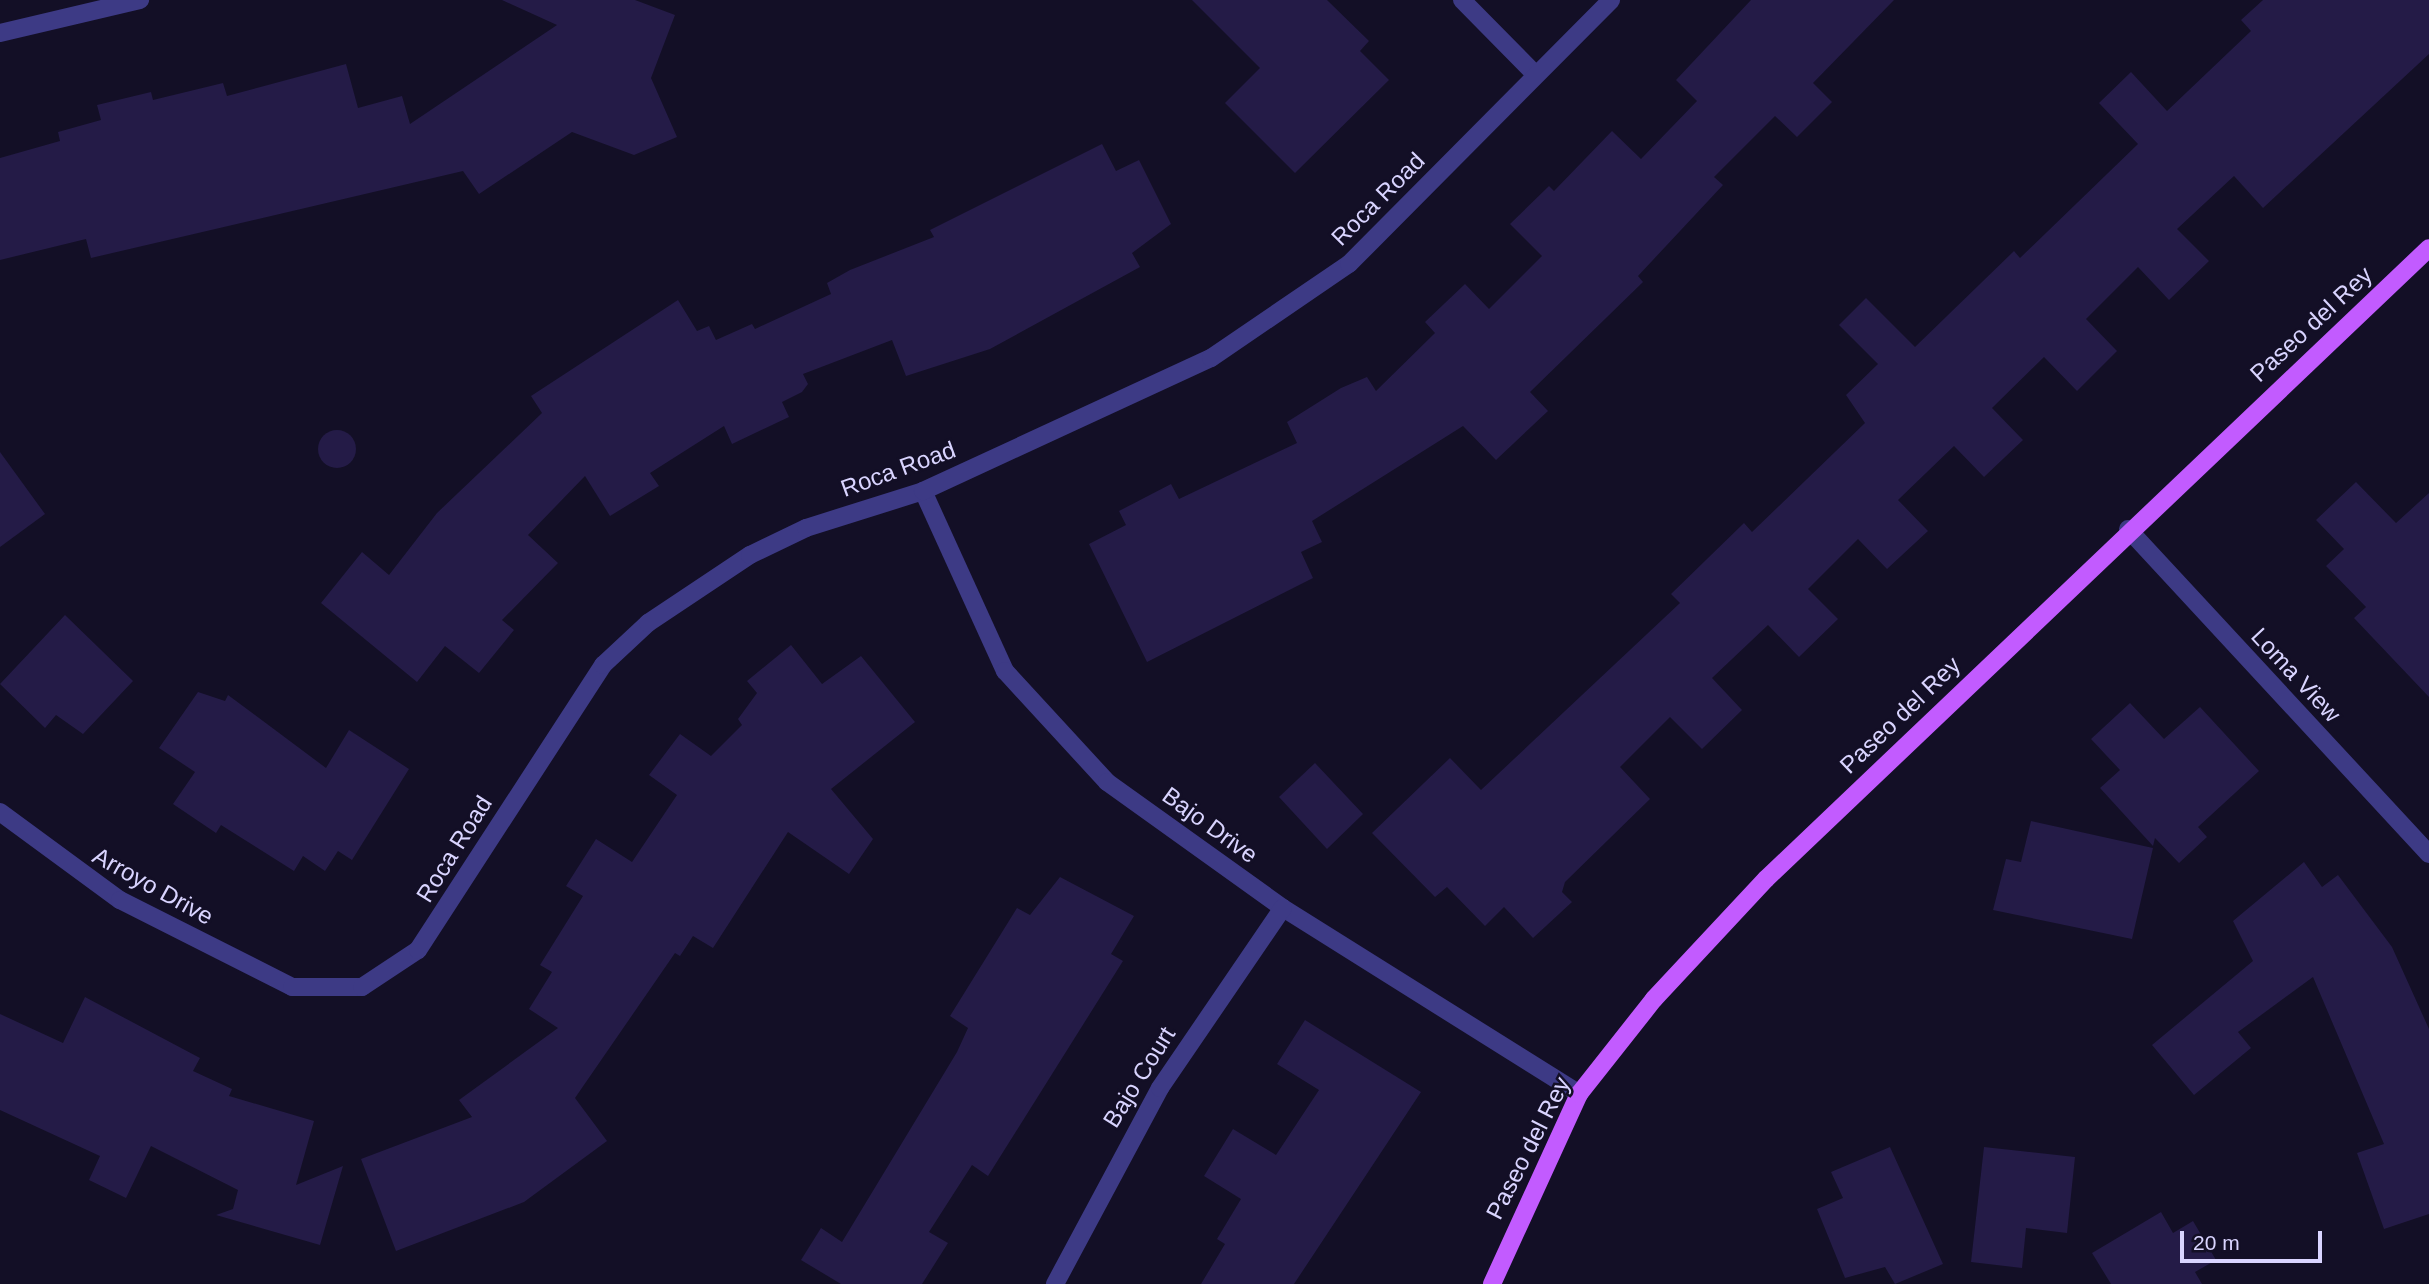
<!DOCTYPE html>
<html>
<head>
<meta charset="utf-8">
<style>
  body { margin:0 }
  #map { position:relative; width:2429px; height:1284px; overflow:hidden; background:#130f26; font-family:Arial,sans-serif }
  div>[style] { position:absolute }
  .building>* { inset:0; background:#241b47 }
  .round { border-radius:50% }
  .minor>* { height:18px; margin:-9px; padding:0 9px; transform-origin:9px; border-radius:9px; background:#3d3a85 }
  .major>* { height:18px; margin:-9px; padding:0 9px; transform-origin:9px; border-radius:9px; background:#c25bff }
  span { translate:-50% -50%; white-space:nowrap; text-align:center; line-height:1.15; -webkit-text-stroke:5px #130f26; paint-order:stroke }
  .street-label { font-size:24px; color:#d9d4ff }
  .scale { position:absolute; left:2180px; top:1231px; width:142px; height:32px; box-sizing:border-box; border:4px solid #d9d4ff; border-top:0; padding-left:9px; font-size:21px; line-height:24px; white-space:nowrap; color:#d9d4ff; -webkit-text-stroke:5px #130f26; paint-order:stroke }
</style>
</head>
<body>
<div id="map">
  <div class="building">
    <div style="clip-path:polygon(502px 0,635px 0,675px 15px,651px 78px,677px 137px,634px 155px,572px 132px,479px 194px,463px 171px,91px 258px,86px 239px,0 260px,0 158px,60px 141px,58px 132px,101px 120px,97px 105px,151px 92px,153px 100px,223px 83px,227px 96px,346px 64px,358px 108px,402px 96px,410px 124px,557px 25px)"></div>
    <div style="clip-path:polygon(1192px 0,1327px 0,1369px 41px,1360px 51px,1389px 80px,1295px 173px,1225px 103px,1260px 68px)"></div>
    <div style="clip-path:polygon(1751px 0,1894px 0,1813px 83px,1832px 102px,1797px 137px,1775px 116px,1714px 177px,1723px 185px,1638px 276px,1643px 282px,1530px 392px,1548px 411px,1496px 460px,1463px 426px,1312px 521px,1322px 542px,1301px 552px,1313px 578px,1147px 662px,1089px 544px,1126px 525px,1119px 511px,1171px 484px,1179px 499px,1297px 443px,1287px 422px,1341px 388px,1367px 377px,1376px 391px,1435px 333px,1425px 322px,1465px 284px,1489px 309px,1542px 256px,1510px 224px,1549px 186px,1554px 191px,1612px 131px,1641px 159px,1697px 101px,1676px 80px)"></div>
    <div style="clip-path:polygon(2263px 0,2429px 0,2429px 54px,2263px 208px,2234px 176px,2177px 229px,2209px 261px,2169px 300px,2138px 267px,2086px 319px,2117px 351px,2077px 391px,2044px 357px,1992px 408px,2023px 440px,1984px 477px,1954px 446px,1898px 500px,1928px 531px,1887px 569px,1858px 539px,1808px 589px,1838px 619px,1799px 657px,1768px 625px,1712px 678px,1742px 710px,1702px 749px,1670px 717px,1620px 767px,1650px 799px,1565px 882px,1562px 892px,1572px 902px,1533px 938px,1504px 907px,1485px 926px,1447px 887px,1435px 897px,1372px 833px,1450px 758px,1481px 790px,1680px 603px,1671px 594px,1744px 523px,1752px 532px,1865px 423px,1846px 395px,1878px 364px,1839px 325px,1866px 298px,1915px 347px,2014px 251px,2020px 258px,2138px 144px,2099px 103px,2131px 72px,2167px 111px,2251px 31px,2241px 20px)"></div>
    <div style="clip-path:polygon(1102px 144px,1116px 171px,1139px 160px,1171px 224px,1132px 253px,1140px 267px,990px 349px,906px 376px,892px 340px,803px 374px,808px 384px,802px 392px,782px 402px,789px 417px,732px 444px,724px 426px,650px 473px,659px 486px,610px 516px,585px 476px,528px 535px,558px 563px,502px 620px,514px 630px,479px 673px,445px 646px,417px 682px,321px 603px,362px 552px,389px 575px,437px 513px,542px 413px,531px 396px,678px 300px,697px 331px,709px 326px,716px 340px,752px 324px,755px 329px,831px 294px,827px 283px,850px 270px,934px 237px,930px 230px)"></div>
    <div class="round" style="left:318px;top:430px;width:38px;height:38px"></div>
    <div style="clip-path:polygon(0 452px,45px 514px,0 547px)"></div>
    <div style="clip-path:polygon(2356px 482px,2396px 523px,2429px 493px,2429px 697px,2354px 618px,2366px 607px,2326px 566px,2344px 549px,2316px 520px)"></div>
    <div style="clip-path:polygon(65px 615px,133px 681px,83px 734px,56px 715px,45px 728px,0 684px)"></div>
    <div style="clip-path:polygon(791px 645px,822px 684px,861px 656px,915px 722px,831px 789px,873px 839px,849px 874px,788px 832px,713px 948px,693px 936px,680px 956px,675px 953px,575px 1098px,607px 1141px,524px 1202px,396px 1251px,361px 1159px,472px 1117px,459px 1100px,558px 1028px,529px 1009px,552px 972px,540px 965px,583px 896px,566px 886px,596px 839px,632px 862px,677px 795px,649px 775px,680px 734px,711px 756px,742px 725px,738px 719px,757px 693px,747px 681px)"></div>
    <div style="clip-path:polygon(198px 692px,225px 701px,228px 695px,326px 768px,349px 730px,409px 769px,352px 860px,338px 851px,325px 871px,303px 856px,294px 871px,221px 825px,216px 833px,173px 804px,195px 772px,159px 748px)"></div>
    <div style="clip-path:polygon(2130px 703px,2164px 739px,2200px 707px,2259px 771px,2198px 827px,2207px 837px,2179px 863px,2155px 838px,2153px 846px,2100px 788px,2120px 770px,2091px 739px)"></div>
    <div style="clip-path:polygon(1315px 763px,1363px 814px,1327px 849px,1279px 797px)"></div>
    <div style="clip-path:polygon(2031px 821px,2153px 848px,2132px 939px,1993px 910px,2006px 859px,2021px 862px)"></div>
    <div style="clip-path:polygon(2304px 862px,2322px 887px,2338px 875px,2392px 947px,2429px 1029px,2429px 1214px,2384px 1229px,2357px 1153px,2384px 1144px,2313px 977px,2238px 1032px,2251px 1048px,2194px 1095px,2152px 1045px,2253px 961px,2233px 921px)"></div>
    <div style="clip-path:polygon(1060px 877px,1134px 916px,1111px 954px,1123px 961px,988px 1176px,972px 1165px,929px 1232px,948px 1243px,922px 1284px,841px 1284px,801px 1260px,821px 1228px,842px 1242px,957px 1052px,968px 1028px,950px 1016px,1017px 908px,1030px 915px)"></div>
    <div style="clip-path:polygon(85px 997px,200px 1058px,193px 1071px,232px 1089px,229px 1096px,314px 1121px,296px 1185px,343px 1166px,320px 1245px,216px 1215px,233px 1209px,238px 1190px,151px 1146px,126px 1198px,89px 1180px,100px 1156px,0 1110px,0 1014px,63px 1043px)"></div>
    <div style="clip-path:polygon(1305px 1020px,1421px 1092px,1294px 1284px,1201px 1284px,1225px 1244px,1217px 1239px,1241px 1199px,1204px 1176px,1233px 1129px,1276px 1155px,1319px 1090px,1277px 1064px)"></div>
    <div style="clip-path:polygon(1890px 1147px,1943px 1264px,1895px 1284px,1885px 1267px,1845px 1278px,1817px 1209px,1843px 1198px,1831px 1172px)"></div>
    <div style="clip-path:polygon(1984px 1147px,2075px 1157px,2067px 1233px,2026px 1228px,2022px 1268px,1971px 1262px)"></div>
    <div style="clip-path:polygon(2161px 1212px,2173px 1233px,2193px 1221px,2216px 1260px,2195px 1272px,2202px 1284px,2111px 1284px,2092px 1253px)"></div>
  </div>
  <div class="minor">
    <div style="left:1462px;top:0;width:104px;rotate:45.4deg"></div>
    <div style="left:0;top:33px;width:144px;rotate:-13.3deg"></div>
    <div style="left:923px;top:491px;width:198px;rotate:65.5deg"></div>
    <div style="left:1005px;top:671px;width:151px;rotate:47.4deg"></div>
    <div style="left:1107px;top:782px;width:216px;rotate:35.6deg"></div>
    <div style="left:1283px;top:908px;width:350px;rotate:32.1deg"></div>
    <div style="left:2128px;top:529px;width:443px;rotate:47.2deg"></div>
    <div style="left:0;top:812px;width:149px;rotate:36.3deg"></div>
    <div style="left:120px;top:900px;width:193px;rotate:26.8deg"></div>
    <div style="left:292px;top:987px;width:70px"></div>
    <div style="left:362px;top:987px;width:67px;rotate:-33.5deg"></div>
    <div style="left:418px;top:950px;width:340px;rotate:-57deg"></div>
    <div style="left:603px;top:665px;width:62px;rotate:-43deg"></div>
    <div style="left:648px;top:623px;width:123px;rotate:-33.7deg"></div>
    <div style="left:750px;top:555px;width:62px;rotate:-25.7deg"></div>
    <div style="left:806px;top:528px;width:123px;rotate:-17.5deg"></div>
    <div style="left:923px;top:491px;width:317px;rotate:-24.8deg"></div>
    <div style="left:1211px;top:358px;width:167px;rotate:-34.3deg"></div>
    <div style="left:1349px;top:264px;width:372px;rotate:-45.2deg"></div>
    <div style="left:1055px;top:1284px;width:222px;rotate:-61.8deg"></div>
    <div style="left:1160px;top:1088px;width:218px;rotate:-55.7deg"></div>
  </div>
  <div class="major">
    <div style="left:1492px;top:1284px;width:209px;rotate:-65.4deg"></div>
    <div style="left:1579px;top:1094px;width:121px;rotate:-51.7deg"></div>
    <div style="left:1654px;top:999px;width:164px;rotate:-47deg"></div>
    <div style="left:1766px;top:879px;width:915px;rotate:-43.58deg"></div>
  </div>
  <div class="street-label">
    <span style="left:1378px;top:199px;rotate:-45deg">Roca Road</span>
    <span style="left:2311px;top:324px;rotate:-43deg">Paseo del Rey</span>
    <span style="left:898px;top:469px;rotate:-20deg">Roca Road</span>
    <span style="left:2296px;top:675px;rotate:47deg">Loma View</span>
    <span style="left:1900px;top:715px;rotate:-44deg">Paseo del Rey</span>
    <span style="left:1210px;top:825px;rotate:36deg">Bajo Drive</span>
    <span style="left:454px;top:849px;rotate:-58deg">Roca Road</span>
    <span style="left:153px;top:886px;rotate:29deg">Arroyo Drive</span>
    <span style="left:1139px;top:1077px;rotate:-58deg">Bajo Court</span>
    <span style="left:1528px;top:1148px;rotate:-63deg">Paseo del Rey</span>
  </div>
  <div class="scale">20 m</div>
</div>
</body>
</html>
